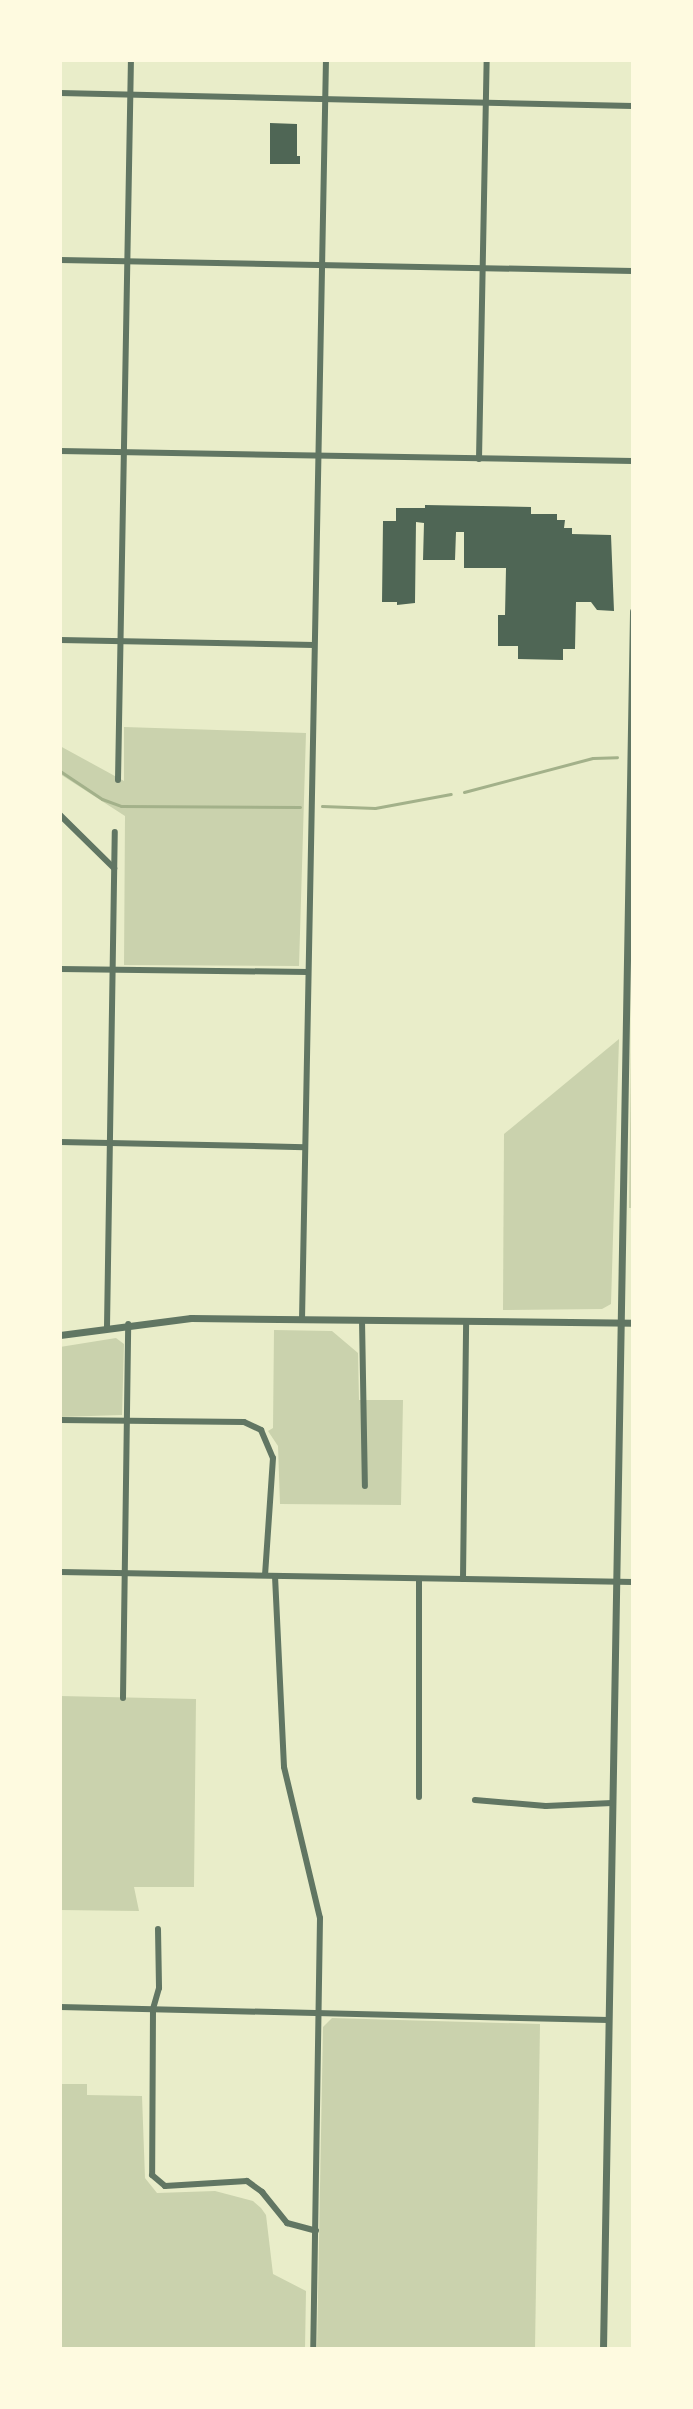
<!DOCTYPE html>
<html>
<head>
<meta charset="utf-8">
<style>
  body { margin:0 }
  #map { position:relative; width:693px; height:2409px; overflow:hidden; background:#e9edc9; font-family:"Varela Round",sans-serif }
  div>[style] { position:absolute }
  .green>* { inset:0; background:#cad2ad }
  .stream>* { height:3px; margin:-1.5px; padding:0 1.5px; transform-origin:1.5px; border-radius:1.5px; background:#a3b18a }
  .building>* { inset:0; background:#4f6655 }
  .minor>* { height:6px; margin:-3px; padding:0 3px; transform-origin:3px; border-radius:3px; background:#617663 }
  .tertiary>* { height:7px; margin:-3.5px; padding:0 3.5px; transform-origin:3.5px; border-radius:3.5px; background:#617663 }
  span { translate:-50% -50%; white-space:nowrap; text-align:center; line-height:1.15; -webkit-text-stroke:6px #fefae0; paint-order:stroke }
  .frame { position:absolute; inset:0; border:62px solid #fefae0; pointer-events:none }
</style>
</head>
<body>
<div id="map">
  <div class="green">
    <div style="clip-path:polygon(124px 727px,306px 733px,299px 966px,124px 965px,125px 816px,60px 774px,60px 746px,124px 781px)"></div>
    <div style="clip-path:polygon(633px 895px,633px 1208px,629px 1208px)"></div>
    <div style="clip-path:polygon(619px 1039px,611px 1304px,602px 1309px,503px 1310px,504px 1134px)"></div>
    <div style="clip-path:polygon(274px 1330px,332px 1331px,358px 1353px,359px 1400px,403px 1400px,401px 1505px,280px 1504px,278px 1446px,268px 1431px,273px 1428px)"></div>
    <div style="clip-path:polygon(116px 1338px,124px 1344px,122px 1415px,60px 1417px,60px 1347px)"></div>
    <div style="clip-path:polygon(60px 1696px,196px 1699px,194px 1887px,134px 1887px,139px 1911px,60px 1910px)"></div>
    <div style="clip-path:polygon(332px 2018px,540px 2024px,535px 2349px,317px 2349px,323px 2027px)"></div>
    <div style="clip-path:polygon(60px 2084px,87px 2084px,87px 2095px,142px 2096px,145px 2178px,157px 2193px,215px 2191px,253px 2201px,261px 2208px,266px 2215px,273px 2274px,306px 2291px,305px 2349px,60px 2349px)"></div>
  </div>
  <div class="stream">
    <div style="left:60px;top:771px;width:50px;rotate:33.7deg"></div>
    <div style="left:102px;top:799px;width:20px;rotate:20deg"></div>
    <div style="left:121px;top:806px;width:179px;rotate:0.3deg"></div>
    <div style="left:464px;top:792px;width:133px;rotate:-14.8deg"></div>
    <div style="left:593px;top:758px;width:24px;rotate:-2deg"></div>
    <div style="left:322px;top:806px;width:53px;rotate:2.2deg"></div>
    <div style="left:375px;top:808px;width:77px;rotate:-10.4deg"></div>
  </div>
  <div class="building">
    <div style="clip-path:polygon(270px 123px,297px 124px,297px 156px,300px 156px,300px 164px,270px 164px)"></div>
    <div style="clip-path:polygon(425px 505px,531px 507px,531px 514px,557px 514px,557px 520px,565px 520px,564px 528px,572px 528px,572px 534px,611px 535px,614px 611px,597px 610px,591px 602px,576px 602px,575px 649px,563px 649px,563px 660px,518px 659px,518px 646px,498px 646px,498px 615px,505px 615px,506px 568px,464px 568px,464px 532px,456px 532px,455px 560px,423px 560px,424px 523px,416px 522px,415px 603px,397px 605px,397px 602px,382px 602px,383px 521px,396px 521px,396px 508px,425px 508px)"></div>
  </div>
  <div class="minor">
    <div style="left:60px;top:93px;width:573px;rotate:1.3deg"></div>
    <div style="left:60px;top:260px;width:573px;rotate:1.1deg"></div>
    <div style="left:60px;top:451px;width:573px;rotate:1deg"></div>
    <div style="left:479px;top:459px;width:399px;rotate:-88.9deg"></div>
    <div style="left:60px;top:640px;width:254px;rotate:1.1deg"></div>
    <div style="left:118px;top:780px;width:720px;rotate:-88.97deg"></div>
    <div style="left:60px;top:815px;width:76px;rotate:44.5deg"></div>
    <div style="left:60px;top:969px;width:248px;rotate:0.7deg"></div>
    <div style="left:60px;top:1142px;width:245px;rotate:1.2deg"></div>
    <div style="left:302px;top:1320px;width:1260px;rotate:-88.91deg"></div>
    <div style="left:362px;top:1320px;width:166px;rotate:89deg"></div>
    <div style="left:107px;top:1327px;width:495px;rotate:-89.1deg"></div>
    <div style="left:60px;top:1420px;width:184px;rotate:0.6deg"></div>
    <div style="left:244px;top:1422px;width:19px;rotate:25deg"></div>
    <div style="left:261px;top:1430px;width:30px;rotate:67deg"></div>
    <div style="left:273px;top:1458px;width:117px;rotate:93.9deg"></div>
    <div style="left:60px;top:1572px;width:573px;rotate:1deg"></div>
    <div style="left:275px;top:1576px;width:191px;rotate:87.3deg"></div>
    <div style="left:284px;top:1767px;width:155px;rotate:76.6deg"></div>
    <div style="left:320px;top:1918px;width:431px;rotate:90.9deg"></div>
    <div style="left:463px;top:1579px;width:258px;rotate:-89.3deg"></div>
    <div style="left:123px;top:1698px;width:374px;rotate:-89.2deg"></div>
    <div style="left:419px;top:1797px;width:218px;rotate:-90deg"></div>
    <div style="left:475px;top:1800px;width:71px;rotate:4.8deg"></div>
    <div style="left:546px;top:1806px;width:66px;rotate:-2.6deg"></div>
    <div style="left:158px;top:1929px;width:59px;rotate:89deg"></div>
    <div style="left:159px;top:1988px;width:22px;rotate:106deg"></div>
    <div style="left:153px;top:2009px;width:166px;rotate:90.3deg"></div>
    <div style="left:152px;top:2175px;width:17px;rotate:40deg"></div>
    <div style="left:165px;top:2186px;width:82px;rotate:-3.5deg"></div>
    <div style="left:247px;top:2181px;width:19px;rotate:36deg"></div>
    <div style="left:262px;top:2192px;width:40px;rotate:51deg"></div>
    <div style="left:287px;top:2223px;width:30px;rotate:15deg"></div>
    <div style="left:60px;top:2007px;width:549px;rotate:1.36deg"></div>
  </div>
  <div class="tertiary">
    <div style="left:60px;top:1335px;width:132px;rotate:-7.4deg"></div>
    <div style="left:191px;top:1318px;width:442px;rotate:0.6deg"></div>
    <div style="left:603px;top:2349px;width:1738px;rotate:-89.01deg"></div>
  </div>
  <div class="frame"></div>
</div>
</body>
</html>
